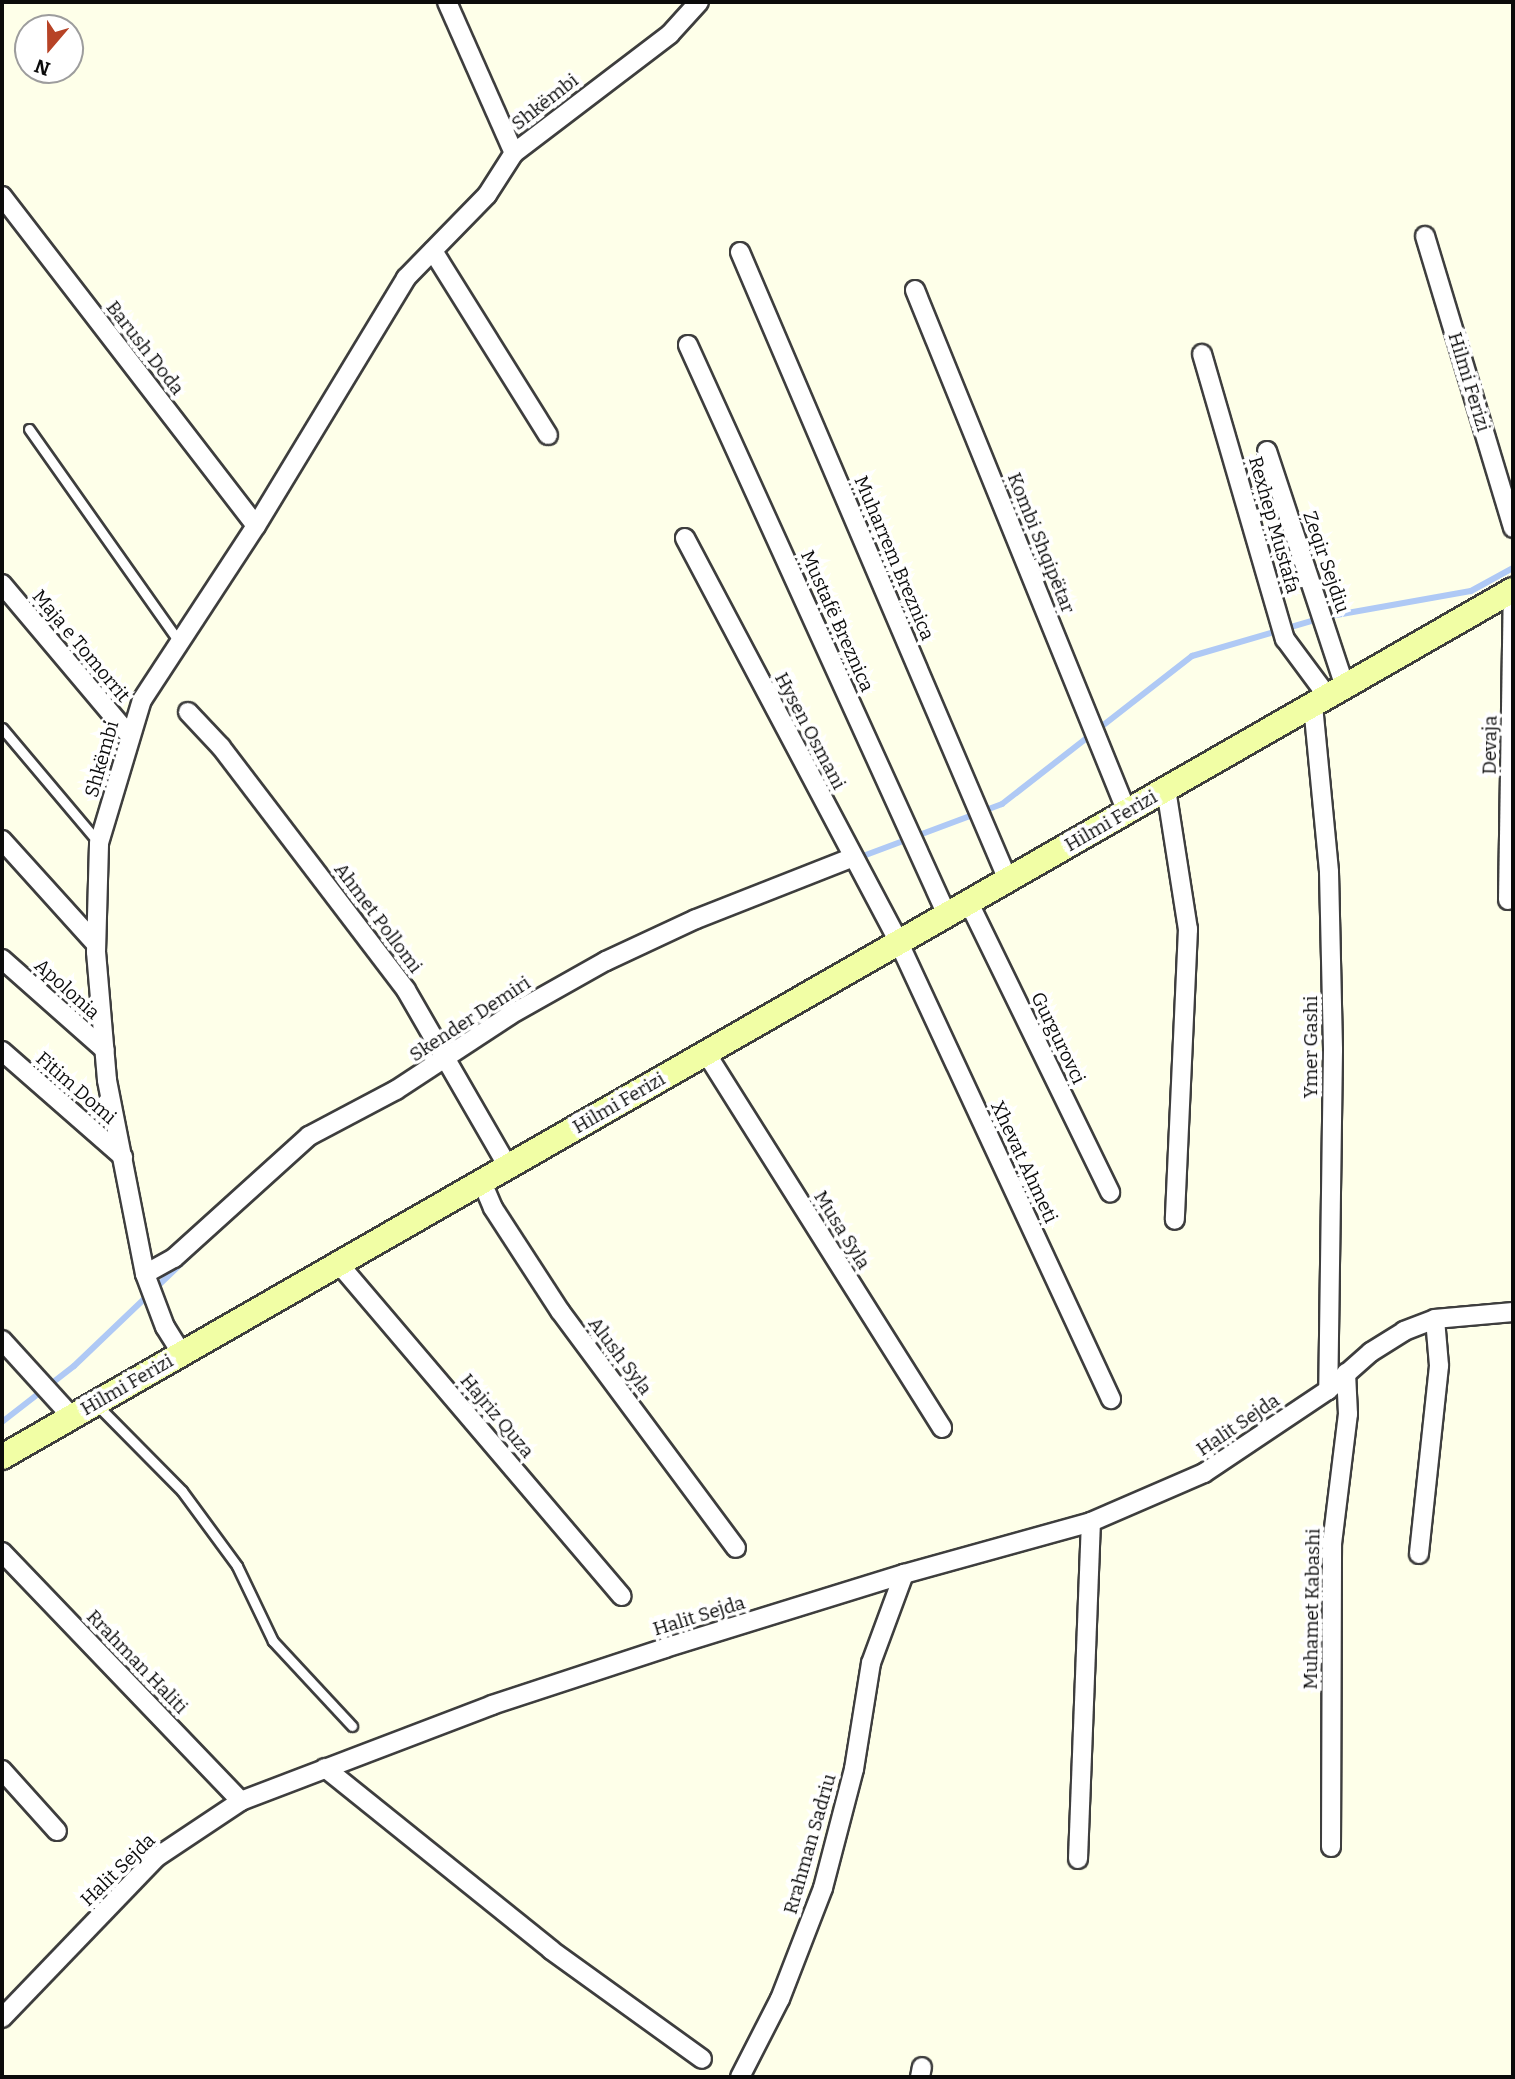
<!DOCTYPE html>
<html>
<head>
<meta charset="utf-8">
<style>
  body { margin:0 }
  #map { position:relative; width:1515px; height:2079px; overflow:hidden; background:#feffe9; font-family:Bitter,serif }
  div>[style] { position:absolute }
  .stream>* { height:6px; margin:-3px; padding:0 3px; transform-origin:3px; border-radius:3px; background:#afc9f5 }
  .roads { filter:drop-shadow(2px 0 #3e3e3e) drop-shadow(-2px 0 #3e3e3e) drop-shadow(0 2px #3e3e3e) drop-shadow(0 -2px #3e3e3e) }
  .lane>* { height:9px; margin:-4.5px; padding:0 4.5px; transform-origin:4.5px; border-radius:4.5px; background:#fff }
  .street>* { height:18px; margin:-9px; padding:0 9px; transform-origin:9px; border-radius:9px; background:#fff }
  .secondary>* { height:24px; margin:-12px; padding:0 12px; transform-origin:12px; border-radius:12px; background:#f1fea5 }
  span { translate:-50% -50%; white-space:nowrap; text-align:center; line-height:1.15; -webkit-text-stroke:7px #fff; paint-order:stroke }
  .street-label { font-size:19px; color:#0b0b0b }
  .frame { position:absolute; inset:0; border:4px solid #0b0b0b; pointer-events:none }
  .north { position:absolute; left:14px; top:14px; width:70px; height:70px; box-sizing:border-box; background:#fff; border:2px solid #9d9d9d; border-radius:50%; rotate:200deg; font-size:19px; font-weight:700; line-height:28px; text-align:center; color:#0b0b0b }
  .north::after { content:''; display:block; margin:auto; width:24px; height:32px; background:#b74326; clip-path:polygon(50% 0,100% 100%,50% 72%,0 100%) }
</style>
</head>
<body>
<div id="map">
  <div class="stream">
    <div style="left:855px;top:859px;width:157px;rotate:-20.5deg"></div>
    <div style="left:1002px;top:804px;width:241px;rotate:-37.9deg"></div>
    <div style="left:1192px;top:656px;width:139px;rotate:-16.3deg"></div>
    <div style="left:1325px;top:617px;width:148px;rotate:-10.1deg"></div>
    <div style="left:1471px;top:591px;width:48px;rotate:-28.7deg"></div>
    <div style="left:2px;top:1422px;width:91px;rotate:-37.9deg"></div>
    <div style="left:74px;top:1366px;width:182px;rotate:-43.7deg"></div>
  </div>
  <div class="roads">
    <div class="lane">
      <div style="left:29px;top:429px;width:262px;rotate:54.8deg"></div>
      <div style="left:2px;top:728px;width:149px;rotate:49.9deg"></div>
      <div style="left:96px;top:1404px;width:122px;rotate:45.3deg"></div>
      <div style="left:182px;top:1491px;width:93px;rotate:53.7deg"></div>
      <div style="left:237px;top:1566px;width:83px;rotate:64.4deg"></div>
      <div style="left:273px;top:1641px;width:116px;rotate:47.1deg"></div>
    </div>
    <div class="street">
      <div style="left:447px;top:2px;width:165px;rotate:66.1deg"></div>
      <div style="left:2px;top:196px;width:416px;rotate:52.4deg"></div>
      <div style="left:1425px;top:236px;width:305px;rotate:73.2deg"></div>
      <div style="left:433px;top:251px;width:217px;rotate:58deg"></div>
      <div style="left:740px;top:252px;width:683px;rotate:66.89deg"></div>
      <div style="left:915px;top:290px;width:563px;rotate:67.9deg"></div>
      <div style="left:688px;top:345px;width:626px;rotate:65.56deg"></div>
      <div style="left:1202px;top:354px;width:297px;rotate:73.8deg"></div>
      <div style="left:1285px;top:639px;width:72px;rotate:53.4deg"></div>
      <div style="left:1267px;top:451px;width:249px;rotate:71.7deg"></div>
      <div style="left:685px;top:538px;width:458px;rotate:62.1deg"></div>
      <div style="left:899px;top:943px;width:503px;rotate:65.07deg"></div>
      <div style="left:2px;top:584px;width:197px;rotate:49.9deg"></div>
      <div style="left:1313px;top:705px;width:168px;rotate:84.5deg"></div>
      <div style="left:1329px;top:872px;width:178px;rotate:88.7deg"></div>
      <div style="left:1333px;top:1050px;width:340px;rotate:90.8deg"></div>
      <div style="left:188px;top:712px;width:48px;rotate:46.7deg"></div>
      <div style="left:221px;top:747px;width:305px;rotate:52.7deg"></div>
      <div style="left:406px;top:990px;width:204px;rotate:60deg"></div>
      <div style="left:1166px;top:789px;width:142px;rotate:81.1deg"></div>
      <div style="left:1188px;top:929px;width:291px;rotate:92.6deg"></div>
      <div style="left:2px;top:840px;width:140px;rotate:47.9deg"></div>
      <div style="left:1508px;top:900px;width:309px;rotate:-89.1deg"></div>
      <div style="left:969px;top:903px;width:322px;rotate:64deg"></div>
      <div style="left:2px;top:959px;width:137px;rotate:41.5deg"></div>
      <div style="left:2px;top:1051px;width:161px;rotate:41.2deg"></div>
      <div style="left:706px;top:1053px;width:443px;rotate:57.8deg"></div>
      <div style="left:482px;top:1182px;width:28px;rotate:67deg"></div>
      <div style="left:493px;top:1208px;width:123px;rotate:57deg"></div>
      <div style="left:560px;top:1311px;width:295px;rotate:53.4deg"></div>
      <div style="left:339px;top:1264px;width:436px;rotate:49.6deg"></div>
      <div style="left:145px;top:1274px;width:33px;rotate:-29deg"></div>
      <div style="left:174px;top:1258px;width:182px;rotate:-42.1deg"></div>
      <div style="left:309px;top:1136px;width:98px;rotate:-27.9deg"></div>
      <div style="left:396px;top:1090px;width:136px;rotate:-33.3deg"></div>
      <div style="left:510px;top:1015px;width:110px;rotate:-29.4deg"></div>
      <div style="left:606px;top:961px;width:99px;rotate:-25deg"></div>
      <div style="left:696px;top:919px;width:169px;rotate:-21.5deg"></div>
      <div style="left:1435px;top:1319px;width:78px;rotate:-5.1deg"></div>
      <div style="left:2px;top:1340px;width:104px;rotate:47.7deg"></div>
      <div style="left:182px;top:1354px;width:32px;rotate:-122deg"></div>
      <div style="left:165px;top:1327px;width:57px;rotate:-110.7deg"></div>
      <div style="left:145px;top:1274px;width:198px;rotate:-101.1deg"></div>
      <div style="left:107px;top:1080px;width:128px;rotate:-94.9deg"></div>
      <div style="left:96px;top:952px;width:109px;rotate:-88.4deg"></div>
      <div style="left:99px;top:843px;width:149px;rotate:-73.3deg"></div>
      <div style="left:142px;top:700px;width:208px;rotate:-56.8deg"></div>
      <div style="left:256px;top:526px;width:290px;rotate:-58.8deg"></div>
      <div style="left:406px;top:278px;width:116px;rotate:-45.7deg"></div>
      <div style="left:487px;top:195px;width:50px;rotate:-57.3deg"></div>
      <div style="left:514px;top:153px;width:196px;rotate:-37.3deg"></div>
      <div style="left:670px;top:34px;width:43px;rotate:-47.8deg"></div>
      <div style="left:2px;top:1552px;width:345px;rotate:46.2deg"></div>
      <div style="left:325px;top:1768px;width:290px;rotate:38.8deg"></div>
      <div style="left:551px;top:1950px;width:186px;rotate:35.8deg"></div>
      <div style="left:2px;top:1770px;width:82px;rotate:48deg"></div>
      <div style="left:1331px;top:1847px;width:303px;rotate:-89.8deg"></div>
      <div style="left:1332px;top:1544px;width:131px;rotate:-83deg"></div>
      <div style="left:1348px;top:1414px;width:41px;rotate:-92.8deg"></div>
      <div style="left:1078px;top:1859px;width:337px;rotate:-87.8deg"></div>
      <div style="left:2px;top:2018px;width:223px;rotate:-46.1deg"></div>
      <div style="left:157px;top:1857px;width:101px;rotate:-33.7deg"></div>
      <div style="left:241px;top:1801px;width:269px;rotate:-20.9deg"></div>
      <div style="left:492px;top:1705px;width:182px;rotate:-18.2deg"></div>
      <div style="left:665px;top:1648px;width:250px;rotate:-17.2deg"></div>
      <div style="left:904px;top:1574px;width:194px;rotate:-15.5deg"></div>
      <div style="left:1091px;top:1522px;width:123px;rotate:-23.4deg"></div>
      <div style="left:1204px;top:1473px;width:149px;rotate:-33.8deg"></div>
      <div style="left:1328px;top:1390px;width:57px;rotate:-41.5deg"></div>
      <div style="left:1371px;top:1352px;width:39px;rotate:-32deg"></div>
      <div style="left:1404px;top:1331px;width:33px;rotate:-21deg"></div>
      <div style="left:1435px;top:1319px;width:47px;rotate:85.1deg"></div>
      <div style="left:1439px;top:1366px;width:189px;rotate:96.1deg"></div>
      <div style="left:740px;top:2077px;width:88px;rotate:-62.9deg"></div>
      <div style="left:780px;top:1999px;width:119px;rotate:-68.8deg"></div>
      <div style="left:823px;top:1888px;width:123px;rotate:-75.4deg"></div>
      <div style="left:854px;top:1769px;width:107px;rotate:-80.9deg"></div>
      <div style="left:871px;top:1663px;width:95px;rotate:-69.7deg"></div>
      <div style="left:920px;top:2077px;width:10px;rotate:-79deg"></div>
    </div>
    <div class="secondary">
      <div style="left:2px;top:1457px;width:1742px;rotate:-29.85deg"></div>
    </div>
  </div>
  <div class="street-label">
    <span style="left:545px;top:102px;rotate:-38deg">Shkëmbi</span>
    <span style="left:145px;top:348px;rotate:52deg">Barush Doda</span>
    <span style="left:1469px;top:382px;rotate:73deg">Hilmi Ferizi</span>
    <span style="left:1274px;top:525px;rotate:74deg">Rexhep Mustafa</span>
    <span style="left:1041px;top:543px;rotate:68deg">Kombi Shqipëtar</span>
    <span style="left:894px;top:558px;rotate:67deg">Muharrem Breznica</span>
    <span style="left:1326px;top:562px;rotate:71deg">Zeqir Sejdiu</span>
    <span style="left:837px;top:621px;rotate:66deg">Mustafë Breznica</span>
    <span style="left:81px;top:646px;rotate:50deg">Maja e Tomorrit</span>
    <span style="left:810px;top:731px;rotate:62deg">Hysen Osmani</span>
    <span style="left:1490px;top:745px;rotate:-89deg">Devaja</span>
    <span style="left:102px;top:759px;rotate:-74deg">Shkëmbi</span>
    <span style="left:1111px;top:821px;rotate:-30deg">Hilmi Ferizi</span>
    <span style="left:378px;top:918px;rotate:53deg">Ahmet Pollomi</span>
    <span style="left:67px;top:989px;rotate:42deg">Apolonia</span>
    <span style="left:470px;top:1019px;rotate:-33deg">Skender Demiri</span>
    <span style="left:1058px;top:1038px;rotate:64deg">Gurgurovci</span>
    <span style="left:1311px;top:1047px;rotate:-90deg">Ymer Gashi</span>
    <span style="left:76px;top:1088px;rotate:41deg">Fitim Domi</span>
    <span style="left:619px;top:1103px;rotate:-30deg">Hilmi Ferizi</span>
    <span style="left:1024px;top:1162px;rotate:65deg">Xhevat Ahmeti</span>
    <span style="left:842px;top:1230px;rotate:58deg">Musa Syla</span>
    <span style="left:620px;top:1356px;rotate:53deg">Alush Syla</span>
    <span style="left:127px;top:1385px;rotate:-30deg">Hilmi Ferizi</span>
    <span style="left:497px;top:1416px;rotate:50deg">Hajriz Quza</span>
    <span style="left:1238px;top:1425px;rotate:-34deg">Halit Sejda</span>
    <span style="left:1312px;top:1609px;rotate:-89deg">Muhamet Kabashi</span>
    <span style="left:699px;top:1616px;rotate:-17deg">Halit Sejda</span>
    <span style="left:137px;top:1662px;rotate:46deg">Rrahman Haliti</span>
    <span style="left:810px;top:1844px;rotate:-74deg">Rrahman Sadriu</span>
    <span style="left:118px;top:1870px;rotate:-44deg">Halit Sejda</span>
  </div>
  <div class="frame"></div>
  <div class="north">N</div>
</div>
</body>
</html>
